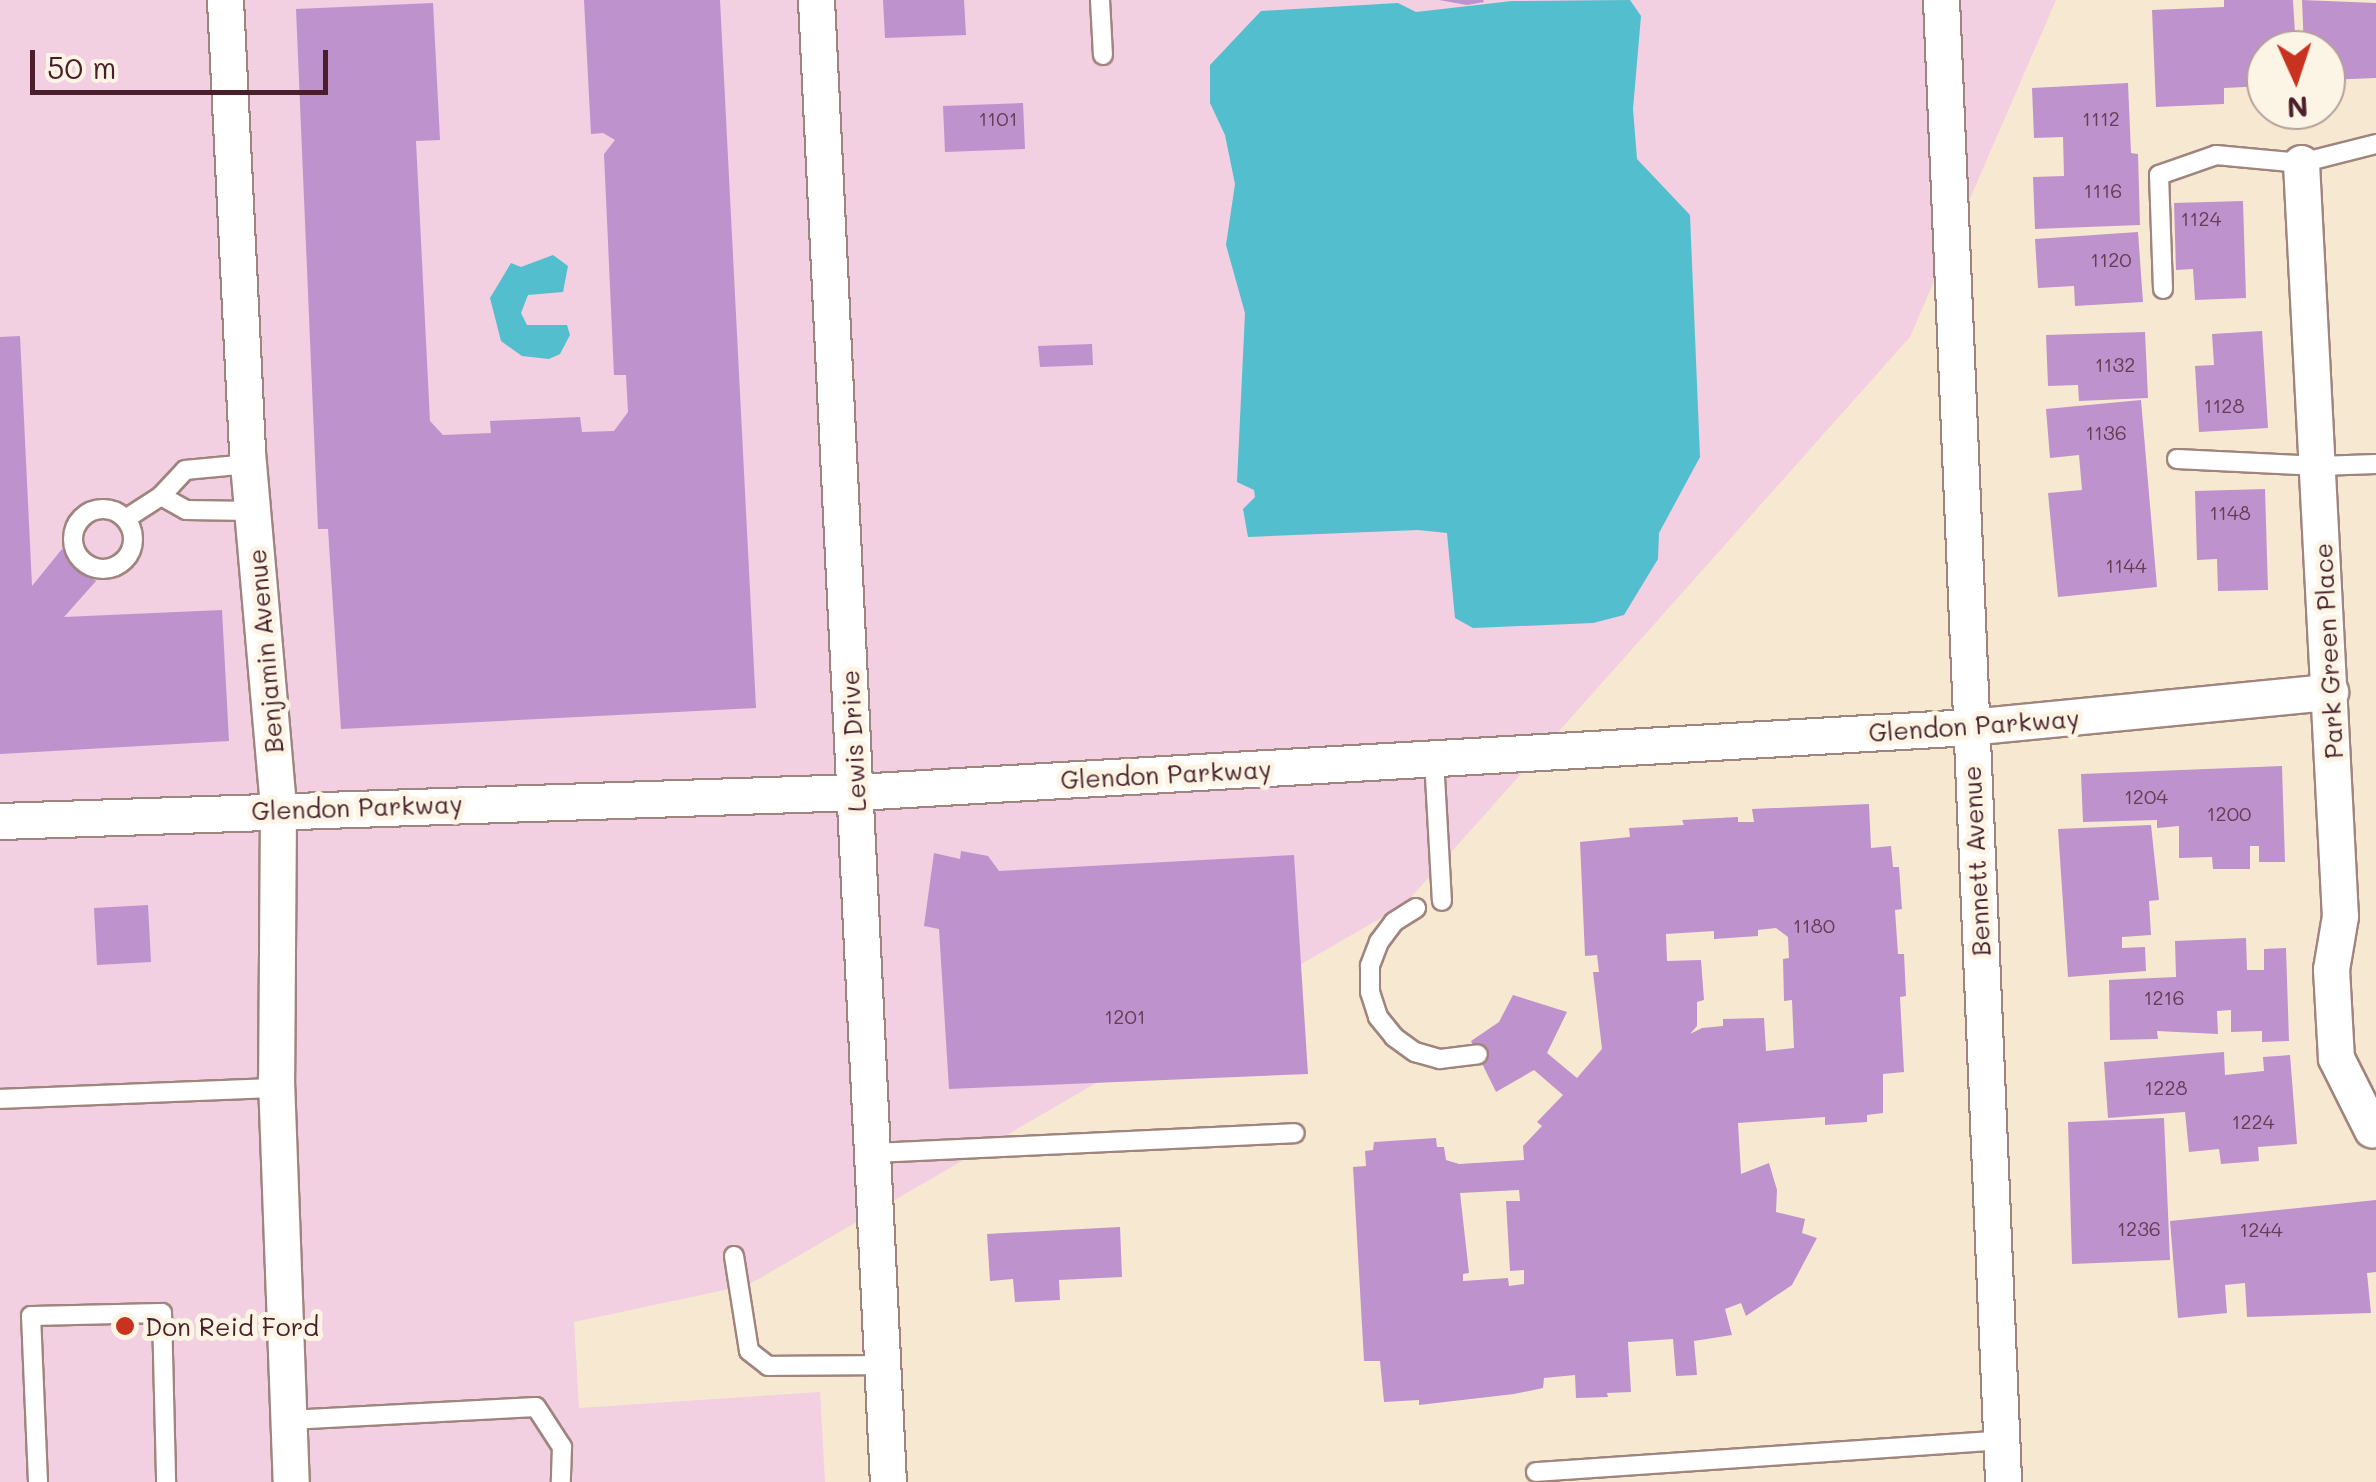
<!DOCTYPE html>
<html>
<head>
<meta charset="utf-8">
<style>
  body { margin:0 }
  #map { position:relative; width:2376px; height:1482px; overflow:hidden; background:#f7e9d1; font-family:Mali,sans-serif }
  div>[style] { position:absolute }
  .built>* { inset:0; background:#f2cfe1 }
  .water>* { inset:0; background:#53bece }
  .building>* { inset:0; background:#be92cd }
  .roads { filter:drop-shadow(2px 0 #a0847e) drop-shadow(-2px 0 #a0847e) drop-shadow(0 2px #a0847e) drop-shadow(0 -2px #a0847e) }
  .service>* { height:18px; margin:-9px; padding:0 9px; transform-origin:9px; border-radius:9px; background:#fff }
  .service>.ring { margin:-9px; padding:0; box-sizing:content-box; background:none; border:18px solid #fff; border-radius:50% }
  .minor>* { height:35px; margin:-17.5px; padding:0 17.5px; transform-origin:17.5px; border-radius:17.5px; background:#fff }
  .dots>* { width:28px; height:28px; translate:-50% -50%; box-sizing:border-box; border:5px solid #fcf5e5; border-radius:50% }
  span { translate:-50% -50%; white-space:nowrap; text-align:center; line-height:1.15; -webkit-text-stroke:10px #fcf5e5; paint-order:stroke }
  .number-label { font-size:20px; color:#673c54 }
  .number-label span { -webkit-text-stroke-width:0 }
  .street-label { font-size:25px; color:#4a1f2b }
  .poi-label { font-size:25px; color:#4a1f2b }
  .left { translate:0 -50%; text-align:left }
  .north { position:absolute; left:2246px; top:30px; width:100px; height:100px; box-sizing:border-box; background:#fcf5e5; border:2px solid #b59f9b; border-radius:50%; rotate:177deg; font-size:28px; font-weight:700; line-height:40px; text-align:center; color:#4a1f2b }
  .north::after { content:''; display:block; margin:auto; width:35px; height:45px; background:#c8321e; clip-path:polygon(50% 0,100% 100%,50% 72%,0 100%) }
  .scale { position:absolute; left:30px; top:50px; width:298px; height:45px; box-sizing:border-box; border:5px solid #4a1f2b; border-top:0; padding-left:12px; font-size:30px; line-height:35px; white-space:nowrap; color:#4a1f2b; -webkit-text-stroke:8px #fcf5e5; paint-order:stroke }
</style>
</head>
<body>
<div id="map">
  <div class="built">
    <div style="clip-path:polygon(0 0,2056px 0,1910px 337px,1405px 904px,748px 1285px,574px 1322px,579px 1408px,820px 1392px,825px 1482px,0 1482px)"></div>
  </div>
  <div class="water">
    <div style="clip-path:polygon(1630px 0,1641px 16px,1633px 109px,1637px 159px,1690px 215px,1700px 457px,1659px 533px,1658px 559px,1624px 615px,1593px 623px,1473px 628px,1455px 618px,1447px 533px,1418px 530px,1248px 537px,1243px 509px,1255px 497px,1254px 490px,1237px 482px,1245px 313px,1226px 245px,1235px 184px,1225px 135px,1210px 103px,1210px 65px,1261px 11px,1398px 3px,1416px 12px,1512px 1px)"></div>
    <div style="clip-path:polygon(553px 255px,568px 266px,563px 292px,528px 295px,521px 313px,527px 325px,567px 325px,570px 335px,560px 354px,549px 359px,522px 356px,501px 341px,490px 298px,511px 263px,521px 267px)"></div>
  </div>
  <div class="building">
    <div style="clip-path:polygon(584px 0,720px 0,756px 708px,341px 729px,328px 529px,318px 529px,296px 9px,433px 3px,440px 140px,416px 141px,430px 421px,443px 435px,491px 433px,490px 421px,580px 417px,582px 432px,614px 431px,628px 412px,626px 375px,614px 375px,604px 154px,615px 140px,603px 133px,591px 134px)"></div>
    <div style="clip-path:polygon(883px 0,964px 0,966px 35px,885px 38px)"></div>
    <div style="clip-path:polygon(1439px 0,1483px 0,1484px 2px,1467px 5px)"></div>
    <div style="clip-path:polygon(2224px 0,2293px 0,2296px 50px,2266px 50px,2266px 86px,2224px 88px,2224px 104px,2156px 107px,2152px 10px,2224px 7px)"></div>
    <div style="clip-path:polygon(2302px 0,2376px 3px,2376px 78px,2326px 80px,2326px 50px,2304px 50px)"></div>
    <div style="clip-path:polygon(2128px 83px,2131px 153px,2138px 154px,2140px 225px,2035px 229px,2033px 177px,2064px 176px,2063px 137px,2034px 138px,2032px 88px)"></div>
    <div style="clip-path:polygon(1023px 103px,1025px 149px,945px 152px,943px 106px)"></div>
    <div style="clip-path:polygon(2243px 201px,2246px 298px,2195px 300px,2193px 269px,2176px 270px,2174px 203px)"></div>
    <div style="clip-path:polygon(2138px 232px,2143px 302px,2075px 306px,2074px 286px,2038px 288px,2035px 239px)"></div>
    <div style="clip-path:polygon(2262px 331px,2268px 428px,2199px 432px,2195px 366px,2214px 365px,2212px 334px)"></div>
    <div style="clip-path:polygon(2145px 332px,2148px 398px,2079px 401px,2078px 385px,2048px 386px,2046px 335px)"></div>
    <div style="clip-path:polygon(20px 336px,32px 586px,62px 549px,96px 581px,64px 617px,222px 610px,229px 741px,0 754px,0 337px)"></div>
    <div style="clip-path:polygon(1092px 344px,1093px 365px,1040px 367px,1038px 346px)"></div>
    <div style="clip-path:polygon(2141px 400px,2157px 587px,2058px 597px,2048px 493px,2082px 490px,2079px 455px,2050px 458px,2046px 409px)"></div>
    <div style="clip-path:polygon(2265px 489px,2268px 590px,2218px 591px,2217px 559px,2197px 560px,2195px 491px)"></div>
    <div style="clip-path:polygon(2282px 766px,2285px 862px,2259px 862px,2259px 846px,2250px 846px,2250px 869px,2213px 869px,2212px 857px,2179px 858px,2179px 826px,2157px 828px,2157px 820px,2083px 822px,2081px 774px)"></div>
    <div style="clip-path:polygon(evenodd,1869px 804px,1871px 848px,1891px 846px,1893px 867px,1899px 867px,1902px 909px,1895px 910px,1898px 954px,1904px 954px,1906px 996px,1900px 997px,1904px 1072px,1883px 1074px,1883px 1113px,1867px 1115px,1867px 1122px,1825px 1125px,1825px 1117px,1738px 1123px,1741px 1174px,1769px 1163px,1777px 1190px,1776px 1212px,1805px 1219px,1802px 1233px,1817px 1238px,1792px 1285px,1746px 1316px,1741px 1303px,1725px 1309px,1732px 1335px,1694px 1341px,1697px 1375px,1676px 1376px,1673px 1339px,1628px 1342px,1631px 1392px,1607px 1393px,1608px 1397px,1576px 1398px,1575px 1375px,1544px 1378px,1543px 1388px,1514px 1394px,1419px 1405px,1419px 1400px,1384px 1402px,1380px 1361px,1364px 1361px,1353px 1167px,1366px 1166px,1365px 1151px,1373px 1150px,1374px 1142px,1436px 1138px,1437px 1147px,1444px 1147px,1446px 1160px,1459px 1164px,1524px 1160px,1523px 1146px,1542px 1126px,1537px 1122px,1563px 1095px,1534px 1070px,1496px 1092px,1471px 1041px,1499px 1022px,1513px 995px,1567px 1012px,1547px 1053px,1577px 1078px,1602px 1049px,1593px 972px,1599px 972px,1597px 955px,1585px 956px,1580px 842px,1630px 837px,1629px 828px,1684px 825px,1682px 820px,1738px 817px,1738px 822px,1754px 822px,1752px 809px,1869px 804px,1776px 928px,1788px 937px,1789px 958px,1783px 959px,1784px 1001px,1792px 1000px,1794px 1048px,1766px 1051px,1764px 1018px,1723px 1019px,1723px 1026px,1702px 1028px,1690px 1034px,1697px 1026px,1697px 1002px,1704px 1000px,1701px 960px,1667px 961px,1666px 934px,1714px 931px,1714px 939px,1758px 936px,1758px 930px,1776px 928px,1869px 804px,1519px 1190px,1520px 1201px,1506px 1201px,1510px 1271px,1524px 1270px,1524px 1284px,1509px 1286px,1508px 1278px,1463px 1281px,1463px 1274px,1469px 1273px,1460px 1193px,1519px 1190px)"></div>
    <div style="clip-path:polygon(2151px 825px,2159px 900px,2149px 901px,2151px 935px,2122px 937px,2122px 948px,2145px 947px,2146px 971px,2068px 977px,2058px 829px)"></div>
    <div style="clip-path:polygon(961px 851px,988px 856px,999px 871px,1294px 855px,1308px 1074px,949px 1089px,939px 929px,924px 926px,934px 853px,960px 859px)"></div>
    <div style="clip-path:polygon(148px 905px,151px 962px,97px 965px,94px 908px)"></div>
    <div style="clip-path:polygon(2246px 938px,2247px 970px,2264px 970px,2264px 949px,2286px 948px,2289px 1041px,2262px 1042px,2262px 1031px,2231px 1032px,2231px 1010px,2217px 1011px,2218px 1034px,2157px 1031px,2158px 1039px,2110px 1040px,2109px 980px,2176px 977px,2175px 941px)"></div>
    <div style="clip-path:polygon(2224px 1052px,2225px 1075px,2264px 1071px,2263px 1057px,2290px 1055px,2297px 1144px,2258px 1147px,2259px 1161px,2221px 1164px,2219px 1149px,2189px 1152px,2185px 1112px,2108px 1118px,2104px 1062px)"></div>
    <div style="clip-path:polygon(2164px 1118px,2170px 1260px,2072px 1264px,2068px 1122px)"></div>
    <div style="clip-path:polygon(2376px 1200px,2376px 1272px,2367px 1273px,2371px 1313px,2247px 1317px,2245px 1283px,2225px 1285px,2227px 1313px,2178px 1318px,2170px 1221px)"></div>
    <div style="clip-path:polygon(1120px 1227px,1122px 1277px,1059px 1280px,1060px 1300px,1015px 1302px,1013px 1279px,990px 1281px,987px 1234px)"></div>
  </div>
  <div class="roads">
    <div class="service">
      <div style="left:1100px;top:0;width:55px;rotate:86.9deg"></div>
      <div style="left:2163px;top:289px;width:114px;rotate:-92deg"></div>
      <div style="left:2159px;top:175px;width:60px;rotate:-19.3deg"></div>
      <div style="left:2216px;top:155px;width:85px;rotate:5.4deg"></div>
      <div style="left:2301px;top:163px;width:77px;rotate:-14.2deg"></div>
      <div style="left:2177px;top:459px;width:142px;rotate:2.8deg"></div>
      <div style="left:2319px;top:466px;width:57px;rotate:-2deg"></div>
      <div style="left:161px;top:496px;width:29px;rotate:29deg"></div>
      <div style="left:186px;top:510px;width:67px;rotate:0.9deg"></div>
      <div class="ring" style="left:73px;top:509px;width:42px;height:42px"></div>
      <div style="left:127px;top:518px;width:40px;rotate:-32.9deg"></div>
      <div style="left:161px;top:496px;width:35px;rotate:-47deg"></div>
      <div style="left:185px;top:470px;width:64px;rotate:-5.4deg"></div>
      <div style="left:1434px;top:759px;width:142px;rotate:86.8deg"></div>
      <div style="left:1416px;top:908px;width:26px;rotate:148deg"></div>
      <div style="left:1394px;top:922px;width:25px;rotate:127deg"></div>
      <div style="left:1379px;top:942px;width:26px;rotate:111deg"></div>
      <div style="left:1370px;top:966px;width:26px;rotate:90deg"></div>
      <div style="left:1370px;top:992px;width:26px;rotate:72deg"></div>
      <div style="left:1378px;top:1017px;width:26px;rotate:51deg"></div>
      <div style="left:1394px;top:1037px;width:26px;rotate:36deg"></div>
      <div style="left:1415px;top:1052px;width:26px;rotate:16deg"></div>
      <div style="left:1440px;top:1059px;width:38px;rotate:-7deg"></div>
      <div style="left:0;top:1099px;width:276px;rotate:-2.3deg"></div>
      <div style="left:873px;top:1153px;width:422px;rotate:-2.7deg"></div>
      <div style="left:734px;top:1256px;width:96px;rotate:81deg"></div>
      <div style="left:749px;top:1351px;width:24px;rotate:38deg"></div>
      <div style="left:768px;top:1366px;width:115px;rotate:-0.5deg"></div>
      <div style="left:289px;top:1420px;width:247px;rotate:-3deg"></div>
      <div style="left:536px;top:1407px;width:48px;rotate:57deg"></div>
      <div style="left:562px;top:1447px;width:35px;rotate:92deg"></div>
      <div style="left:1536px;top:1472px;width:467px;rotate:-3.9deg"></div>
      <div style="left:38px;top:1482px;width:166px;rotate:-92.4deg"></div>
      <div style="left:31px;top:1316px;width:131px;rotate:-1.3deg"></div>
      <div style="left:162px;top:1313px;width:169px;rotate:88.6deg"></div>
    </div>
    <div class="minor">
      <div style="left:225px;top:0;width:453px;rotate:87.2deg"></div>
      <div style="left:247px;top:452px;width:358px;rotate:85deg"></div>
      <div style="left:278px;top:809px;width:271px;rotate:90.4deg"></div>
      <div style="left:276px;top:1080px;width:402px;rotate:87.9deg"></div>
      <div style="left:816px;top:0;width:1484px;rotate:87.22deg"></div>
      <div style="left:1941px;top:0;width:1483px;rotate:87.6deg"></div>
      <div style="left:2301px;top:163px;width:754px;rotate:87.04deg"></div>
      <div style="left:2340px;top:916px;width:54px;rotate:99.6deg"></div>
      <div style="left:2331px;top:969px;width:89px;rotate:86.8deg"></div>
      <div style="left:2336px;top:1058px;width:80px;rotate:63.4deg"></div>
      <div style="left:0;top:821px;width:856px;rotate:-1.94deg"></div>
      <div style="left:856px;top:792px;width:1116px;rotate:-3.34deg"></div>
      <div style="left:1970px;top:727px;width:362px;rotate:-5.6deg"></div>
    </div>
  </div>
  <div class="dots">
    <div style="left:125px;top:1326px;background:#c8321e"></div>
  </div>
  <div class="number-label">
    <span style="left:998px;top:118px">1101</span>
    <span style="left:2101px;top:118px">1112</span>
    <span style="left:2103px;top:190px">1116</span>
    <span style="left:2201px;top:218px">1124</span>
    <span style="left:2111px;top:259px">1120</span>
    <span style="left:2115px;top:364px">1132</span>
    <span style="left:2224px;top:405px">1128</span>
    <span style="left:2106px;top:432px">1136</span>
    <span style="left:2230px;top:512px">1148</span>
    <span style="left:2126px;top:565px">1144</span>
    <span style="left:2146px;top:796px">1204</span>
    <span style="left:2229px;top:813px">1200</span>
    <span style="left:1814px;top:925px">1180</span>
    <span style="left:2164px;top:997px">1216</span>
    <span style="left:1125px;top:1016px">1201</span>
    <span style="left:2166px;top:1087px">1228</span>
    <span style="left:2253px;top:1121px">1224</span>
    <span style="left:2139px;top:1228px">1236</span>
    <span style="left:2261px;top:1229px">1244</span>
  </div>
  <div class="street-label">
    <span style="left:265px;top:651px;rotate:-95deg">Benjamin Avenue</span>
    <span style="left:2328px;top:651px;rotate:-93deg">Park Green Place</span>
    <span style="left:1974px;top:725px;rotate:-4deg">Glendon Parkway</span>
    <span style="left:853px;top:741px;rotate:-93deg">Lewis Drive</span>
    <span style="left:1166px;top:774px;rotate:-3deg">Glendon Parkway</span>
    <span style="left:357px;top:807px;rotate:-2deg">Glendon Parkway</span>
    <span style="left:1976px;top:861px;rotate:-93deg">Bennett Avenue</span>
  </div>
  <div class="poi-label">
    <span class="left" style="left:145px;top:1326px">Don Reid Ford</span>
  </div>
  <div class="north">N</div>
  <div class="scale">50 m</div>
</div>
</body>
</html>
